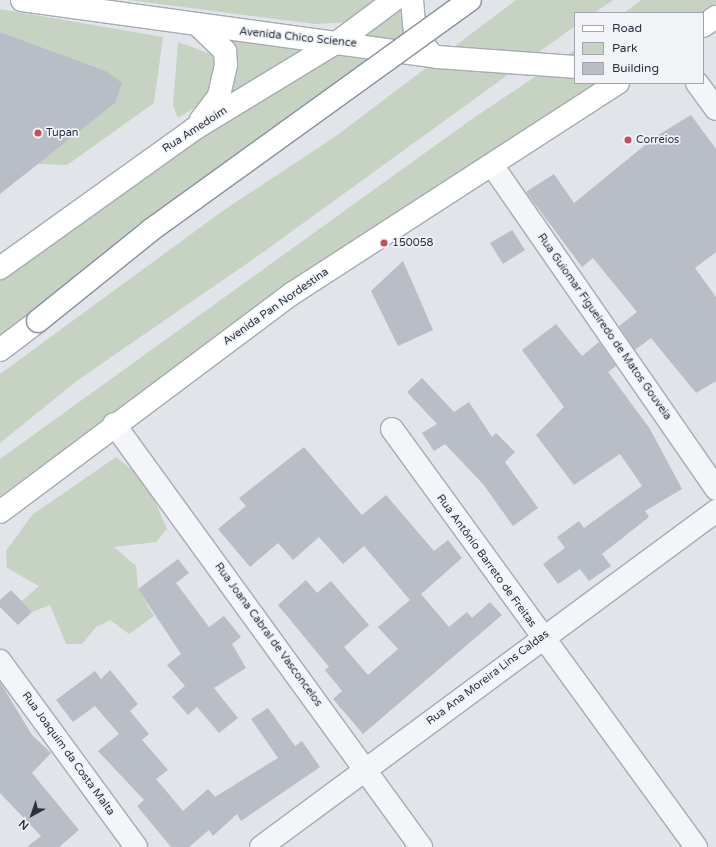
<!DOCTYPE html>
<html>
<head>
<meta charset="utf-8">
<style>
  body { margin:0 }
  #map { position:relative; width:716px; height:847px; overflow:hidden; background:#e1e4e9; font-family:"Varela Round",sans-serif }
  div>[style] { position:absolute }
  .green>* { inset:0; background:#c6d3c3 }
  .building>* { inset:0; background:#b9bdc6 }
  .roads { filter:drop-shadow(1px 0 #a6abb3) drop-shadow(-1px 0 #a6abb3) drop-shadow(0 1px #a6abb3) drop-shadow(0 -1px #a6abb3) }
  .street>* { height:22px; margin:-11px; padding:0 11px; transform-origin:11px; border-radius:11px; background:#f4f5f8 }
  .secondary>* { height:22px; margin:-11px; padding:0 11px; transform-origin:11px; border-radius:11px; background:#fff }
  .highway>* { height:22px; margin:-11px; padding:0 11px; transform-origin:11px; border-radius:11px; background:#fff }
  .bridges { filter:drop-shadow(1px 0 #89919f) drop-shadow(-1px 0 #89919f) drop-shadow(0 1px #89919f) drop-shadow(0 -1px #89919f) }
  .highway-bridge>* { height:22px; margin:-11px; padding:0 11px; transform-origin:11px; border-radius:11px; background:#fff }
  .dots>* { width:11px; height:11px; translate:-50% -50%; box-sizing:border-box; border:2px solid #f1f3f7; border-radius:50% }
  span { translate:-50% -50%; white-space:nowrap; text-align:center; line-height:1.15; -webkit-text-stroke:3.5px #f1f3f7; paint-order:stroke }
  .street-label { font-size:11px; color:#2a3140 }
  .poi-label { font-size:11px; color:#2a3140 }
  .left { translate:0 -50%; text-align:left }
  .legend { position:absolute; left:574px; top:12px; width:130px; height:72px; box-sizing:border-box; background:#f1f3f7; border:1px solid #a1a5ae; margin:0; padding:5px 7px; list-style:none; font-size:12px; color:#2a3140 }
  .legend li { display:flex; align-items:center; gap:8px; height:20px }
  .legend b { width:20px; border:1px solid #a1a5ae }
  .north { position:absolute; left:12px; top:795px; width:40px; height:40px; -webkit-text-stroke:3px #f1f3f7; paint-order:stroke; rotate:220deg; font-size:11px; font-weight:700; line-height:16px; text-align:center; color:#2a3140 }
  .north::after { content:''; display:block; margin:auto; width:14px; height:18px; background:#2a3140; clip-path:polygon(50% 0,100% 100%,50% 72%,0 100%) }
</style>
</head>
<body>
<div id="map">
  <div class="green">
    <div style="clip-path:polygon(128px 0,382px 0,351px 22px,315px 24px)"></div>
    <div style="clip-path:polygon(412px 0,415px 34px,394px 50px,347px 39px)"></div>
    <div style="clip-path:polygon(516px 0,613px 0,594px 13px,575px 13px,575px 26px,262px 253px,78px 380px,0 443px,0 374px,224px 210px,336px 136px)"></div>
    <div style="clip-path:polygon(641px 0,716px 0,716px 4px,702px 13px,624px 13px)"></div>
    <div style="clip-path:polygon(0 9px,163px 37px,154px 103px,67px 165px,38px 164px,106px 71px,0 32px)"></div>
    <div style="clip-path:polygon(216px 33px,326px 44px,221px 102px)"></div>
    <div style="clip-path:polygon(178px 42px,216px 56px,216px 86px,200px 104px,178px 118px,173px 105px)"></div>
    <div style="clip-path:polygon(339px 45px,388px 53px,0 347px,0 274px,134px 179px)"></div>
    <div style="clip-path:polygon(575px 50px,575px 83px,596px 83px,186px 360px,0 496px,0 459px,472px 119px)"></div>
    <div style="clip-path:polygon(116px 457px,136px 473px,153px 497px,167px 529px,156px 542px,114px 547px,136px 566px,138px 589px,154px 616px,129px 634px,110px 620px,96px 627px,82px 644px,66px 644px,50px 605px,32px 612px,22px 601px,39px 586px,7px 568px,6px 551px,32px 515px)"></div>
  </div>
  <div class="building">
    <div style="clip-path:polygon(0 32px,106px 71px,122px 83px,115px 103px,0 194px)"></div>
    <div style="clip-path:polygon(691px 115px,716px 149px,716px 252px,695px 268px,716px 297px,716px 381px,696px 393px,651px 338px,635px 350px,619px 326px,637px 312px,593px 258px,582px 267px,526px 192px,554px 174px,574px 203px,655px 137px)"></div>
    <div style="clip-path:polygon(512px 230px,525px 250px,503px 264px,490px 243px)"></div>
    <div style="clip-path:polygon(403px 261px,433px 330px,398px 346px,371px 291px)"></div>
    <div style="clip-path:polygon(556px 324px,582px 356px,599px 342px,616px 366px,608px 372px,650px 429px,682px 489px,645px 511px,649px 517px,602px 554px,611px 566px,589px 581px,580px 569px,558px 584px,543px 564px,565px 548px,557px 537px,579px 521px,584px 528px,642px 486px,620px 454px,574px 485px,536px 435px,564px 407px,522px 350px)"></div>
    <div style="clip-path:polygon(422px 378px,454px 412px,469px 402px,492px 437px,496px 433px,515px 452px,505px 462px,538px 508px,513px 526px,483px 484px,445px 444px,434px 451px,422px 433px,437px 424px,407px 392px)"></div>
    <div style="clip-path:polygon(304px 447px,362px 515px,386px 495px,434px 551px,448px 540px,462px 558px,421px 594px,449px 627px,467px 612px,472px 618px,490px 602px,502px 615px,363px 734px,333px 699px,342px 691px,325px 670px,329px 667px,278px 605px,306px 580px,317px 593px,331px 581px,369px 625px,344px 647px,368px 675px,398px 649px,378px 627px,410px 600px,364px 546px,343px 564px,319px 537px,293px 560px,278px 543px,250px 567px,218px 529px,246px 506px,239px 498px)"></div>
    <div style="clip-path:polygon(178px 559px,189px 573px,176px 583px,209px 627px,224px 616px,241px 637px,232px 644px,246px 668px,214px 688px,238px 718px,219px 733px,197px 707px,188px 715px,172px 697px,185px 686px,167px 665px,181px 654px,138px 589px)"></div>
    <div style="clip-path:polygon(11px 590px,32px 612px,18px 625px,0 607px,0 600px)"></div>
    <div style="clip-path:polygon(110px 670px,138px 704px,130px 711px,149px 734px,142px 740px,168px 770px,156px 779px,183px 811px,208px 789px,215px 797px,278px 758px,251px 719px,268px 708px,295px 746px,302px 741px,320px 767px,241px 821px,237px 814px,213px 836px,209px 830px,189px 847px,171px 847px,137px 806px,144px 800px,98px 751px,119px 734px,95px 706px,73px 722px,56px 700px,95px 671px,101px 679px)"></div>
    <div style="clip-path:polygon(0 682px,32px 735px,51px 753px,32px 773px,79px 830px,59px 847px,27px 847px,41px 836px,0 793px)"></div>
  </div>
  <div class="roads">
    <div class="street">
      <div style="left:697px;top:83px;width:32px;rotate:54deg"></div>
      <div style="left:492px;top:165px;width:394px;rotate:55.3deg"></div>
      <div style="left:114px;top:424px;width:523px;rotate:54.03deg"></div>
      <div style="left:392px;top:429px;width:517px;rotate:53.97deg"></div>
      <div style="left:0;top:661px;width:230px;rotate:53.8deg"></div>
      <div style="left:261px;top:847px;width:566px;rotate:-36.44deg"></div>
    </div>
    <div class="secondary">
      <div style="left:22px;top:0;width:419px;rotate:7.8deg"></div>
      <div style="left:437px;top:57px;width:138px;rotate:4.1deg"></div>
      <div style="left:412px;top:0;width:34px;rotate:85deg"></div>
      <div style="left:415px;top:34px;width:22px;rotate:51deg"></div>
      <div style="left:200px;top:27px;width:35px;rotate:44deg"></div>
      <div style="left:225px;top:51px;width:14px;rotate:86deg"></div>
      <div style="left:226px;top:65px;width:32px;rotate:103deg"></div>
      <div style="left:219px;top:96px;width:30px;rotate:127deg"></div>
      <div style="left:0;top:268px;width:239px;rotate:-35.6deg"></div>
      <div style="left:194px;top:129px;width:170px;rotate:-31.3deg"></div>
      <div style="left:339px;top:41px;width:69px;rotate:-36.7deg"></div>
    </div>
    <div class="highway">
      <div style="left:703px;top:26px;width:16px;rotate:-35deg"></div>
      <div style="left:0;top:350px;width:48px;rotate:-37.3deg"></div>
      <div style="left:0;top:512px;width:366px;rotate:-36.8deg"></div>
      <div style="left:293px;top:293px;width:387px;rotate:-32.9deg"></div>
    </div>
  </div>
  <div class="bridges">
    <div class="highway-bridge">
      <div style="left:38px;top:321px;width:145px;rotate:-38.8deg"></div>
      <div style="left:151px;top:230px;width:393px;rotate:-35.8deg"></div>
    </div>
  </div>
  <div class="dots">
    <div style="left:38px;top:133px;background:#c74d59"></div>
    <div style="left:628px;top:140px;background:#c74d59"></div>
    <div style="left:384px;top:243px;background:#c74d59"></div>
  </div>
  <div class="street-label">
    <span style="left:298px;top:38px;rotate:6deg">Avenida Chico Science</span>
    <span style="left:195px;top:130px;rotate:-33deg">Rua Amedoim</span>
    <span style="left:276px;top:307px;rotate:-35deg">Avenida Pan Nordestina</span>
    <span style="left:604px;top:327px;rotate:55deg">Rua Guiomar Figueiredo de Matos Gouveia</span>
    <span style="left:486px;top:561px;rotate:54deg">Rua Antônio Barreto de Freitas</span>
    <span style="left:268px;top:635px;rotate:54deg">Rua Joana Cabral de Vasconcelos</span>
    <span style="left:488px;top:678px;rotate:-37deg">Rua Ana Moreira Lins Caldas</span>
    <span style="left:68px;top:754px;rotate:54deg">Rua Joaquim da Costa Malta</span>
  </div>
  <div class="poi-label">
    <span class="left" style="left:46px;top:133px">Tupan</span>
    <span class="left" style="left:636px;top:140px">Correios</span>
    <span class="left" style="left:392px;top:243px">150058</span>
  </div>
  <ul class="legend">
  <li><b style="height:5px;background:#fff"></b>Road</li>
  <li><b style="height:11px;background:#c6d3c3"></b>Park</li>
  <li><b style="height:11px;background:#b9bdc6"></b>Building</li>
  </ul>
  <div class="north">N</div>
</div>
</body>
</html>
